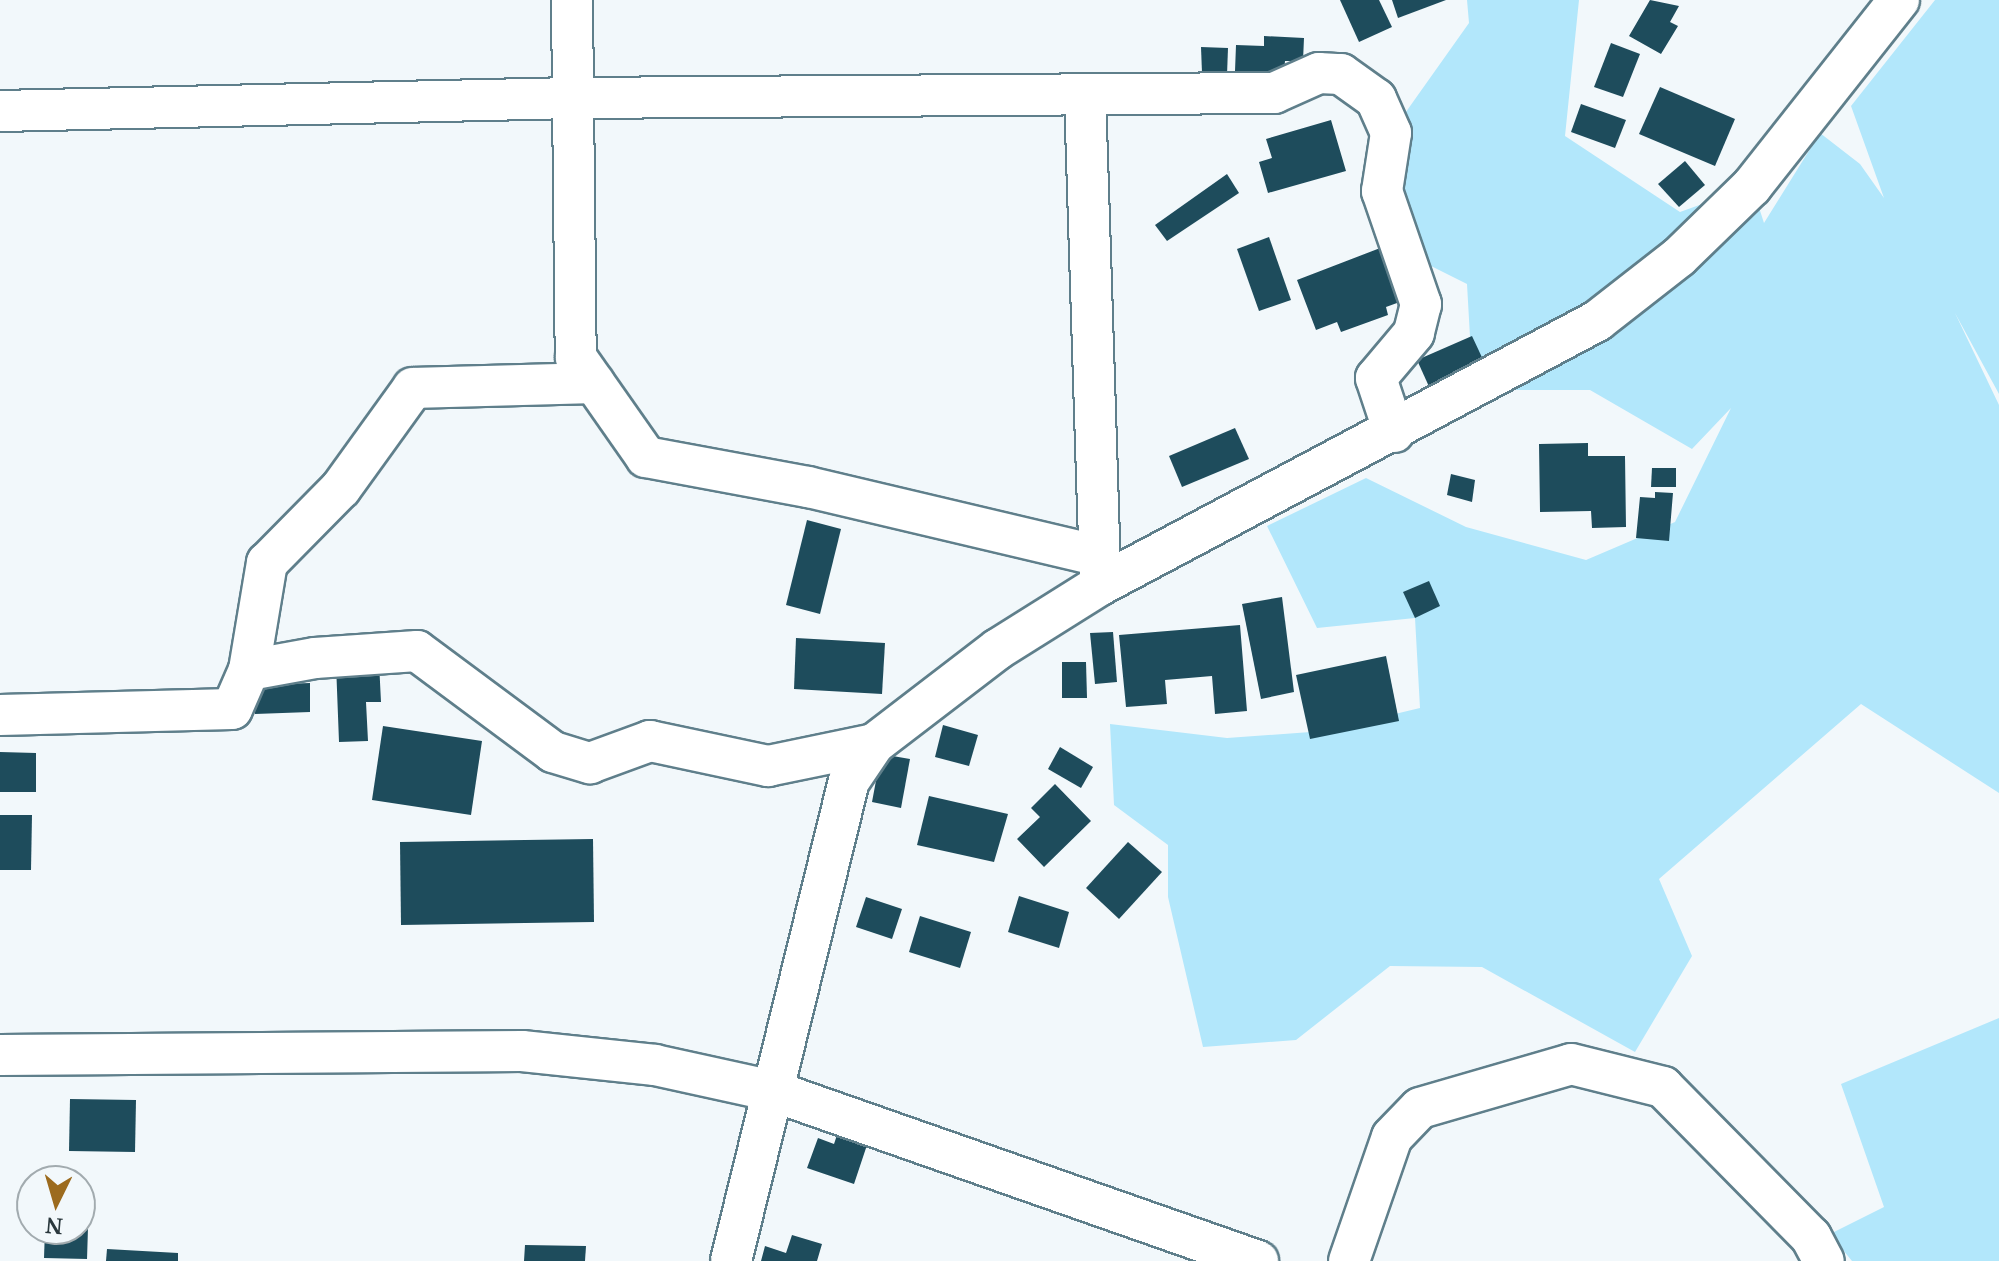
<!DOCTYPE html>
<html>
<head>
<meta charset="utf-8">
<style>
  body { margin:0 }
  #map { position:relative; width:1999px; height:1261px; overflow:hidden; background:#f2f8fb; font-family:"Noto Serif",serif }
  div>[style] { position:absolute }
  .green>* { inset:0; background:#b2e7fb }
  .building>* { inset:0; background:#1e4c5c }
  .roads { filter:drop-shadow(2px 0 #5f7f8b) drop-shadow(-2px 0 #5f7f8b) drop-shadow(0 2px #5f7f8b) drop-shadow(0 -2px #5f7f8b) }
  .minor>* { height:40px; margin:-20px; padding:0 20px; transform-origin:20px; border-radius:20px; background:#fff }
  span { translate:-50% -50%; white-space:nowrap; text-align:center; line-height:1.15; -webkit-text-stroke:8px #f2f8fb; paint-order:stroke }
  .north { position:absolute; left:16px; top:1165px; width:80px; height:80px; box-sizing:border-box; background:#f2f8fb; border:2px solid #a2abaf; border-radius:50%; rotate:185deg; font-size:22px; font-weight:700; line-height:32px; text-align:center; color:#2a383d }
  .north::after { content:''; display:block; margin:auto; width:28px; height:36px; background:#9c6b1e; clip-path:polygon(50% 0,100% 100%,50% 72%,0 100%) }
</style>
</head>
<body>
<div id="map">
  <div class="green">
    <div style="clip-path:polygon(1467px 0,1579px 0,1565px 136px,1680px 212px,1752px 186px,1764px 223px,1820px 133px,1860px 164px,1884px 198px,1851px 106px,1935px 0,1999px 0,1999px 394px,1955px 313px,1999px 405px,1999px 793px,1861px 704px,1659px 879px,1692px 956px,1635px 1052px,1482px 967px,1390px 966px,1296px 1040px,1203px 1047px,1168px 897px,1168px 845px,1114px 805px,1110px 724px,1227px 738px,1324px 731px,1420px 708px,1415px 618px,1317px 628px,1267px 526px,1366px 478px,1466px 527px,1586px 560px,1675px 522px,1731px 408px,1692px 449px,1590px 390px,1473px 390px,1467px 284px,1403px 252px,1391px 133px,1469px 23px)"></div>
    <div style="clip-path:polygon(1999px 1018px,1999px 1261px,1852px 1261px,1830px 1234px,1884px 1207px,1841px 1084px)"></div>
  </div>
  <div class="building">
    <div style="clip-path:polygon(1340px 0,1379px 0,1392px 27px,1359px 42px)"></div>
    <div style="clip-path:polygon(1392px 0,1446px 0,1398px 18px)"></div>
    <div style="clip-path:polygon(1650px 0,1679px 6px,1670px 22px,1678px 26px,1661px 54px,1629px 36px)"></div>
    <div style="clip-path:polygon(1264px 36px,1304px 38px,1303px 61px,1285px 61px,1284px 73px,1235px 71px,1236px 45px,1264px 46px)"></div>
    <div style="clip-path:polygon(1611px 43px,1640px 54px,1623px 97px,1594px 87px)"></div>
    <div style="clip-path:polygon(1201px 47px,1228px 48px,1227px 75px,1202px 73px)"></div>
    <div style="clip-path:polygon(1660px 87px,1735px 119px,1715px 166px,1639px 134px)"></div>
    <div style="clip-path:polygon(1581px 104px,1626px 120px,1615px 148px,1571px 132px)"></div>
    <div style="clip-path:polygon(1331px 120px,1346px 171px,1268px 193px,1259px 162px,1272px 158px,1266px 139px)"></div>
    <div style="clip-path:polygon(1685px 161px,1705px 185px,1679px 207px,1658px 184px)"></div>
    <div style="clip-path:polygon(1227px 174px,1239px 193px,1167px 241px,1155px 225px)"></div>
    <div style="clip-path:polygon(1269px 237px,1291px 300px,1259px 311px,1237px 249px)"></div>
    <div style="clip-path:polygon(1388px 245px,1408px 299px,1386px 307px,1388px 315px,1341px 332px,1337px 322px,1316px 330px,1297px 280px)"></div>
    <div style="clip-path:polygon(1472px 336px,1486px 366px,1431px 391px,1417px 360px)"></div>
    <div style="clip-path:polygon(1235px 428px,1249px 459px,1182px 487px,1169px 456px)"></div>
    <div style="clip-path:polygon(1588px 443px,1588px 456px,1625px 456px,1626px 527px,1592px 528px,1591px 511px,1540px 512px,1539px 444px)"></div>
    <div style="clip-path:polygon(1652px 468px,1676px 468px,1676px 487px,1651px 487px)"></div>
    <div style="clip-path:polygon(1451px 474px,1475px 480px,1472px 502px,1447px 495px)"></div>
    <div style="clip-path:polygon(1655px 492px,1673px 493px,1669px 541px,1636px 538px,1640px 497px,1655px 498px)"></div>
    <div style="clip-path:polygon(807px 520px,841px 529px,820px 614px,786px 605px)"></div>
    <div style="clip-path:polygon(1429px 581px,1440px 606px,1415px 618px,1403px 592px)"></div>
    <div style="clip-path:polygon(1282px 597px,1294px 692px,1261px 699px,1242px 604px)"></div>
    <div style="clip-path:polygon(1240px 625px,1247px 711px,1215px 714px,1212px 676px,1165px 680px,1167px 704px,1126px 707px,1119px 635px)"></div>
    <div style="clip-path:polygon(1113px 632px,1117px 682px,1095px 684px,1090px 633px)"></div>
    <div style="clip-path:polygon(796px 638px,885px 643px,882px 694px,794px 689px)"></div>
    <div style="clip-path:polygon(1386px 656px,1399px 721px,1310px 739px,1296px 675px)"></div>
    <div style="clip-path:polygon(379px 662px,381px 702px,366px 702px,368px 741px,339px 742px,336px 664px)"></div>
    <div style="clip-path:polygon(1062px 662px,1086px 662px,1087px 698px,1062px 698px)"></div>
    <div style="clip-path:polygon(310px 683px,310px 712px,255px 714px,255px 685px)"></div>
    <div style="clip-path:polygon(943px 725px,978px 735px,969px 766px,935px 757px)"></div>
    <div style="clip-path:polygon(383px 726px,482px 741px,471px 815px,372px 800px)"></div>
    <div style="clip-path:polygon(1060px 747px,1093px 767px,1081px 788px,1048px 769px)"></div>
    <div style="clip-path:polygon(0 752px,36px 753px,36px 792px,0 792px)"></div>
    <div style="clip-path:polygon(881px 754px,910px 759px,901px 808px,872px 802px)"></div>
    <div style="clip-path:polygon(1055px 784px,1091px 821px,1044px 867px,1017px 839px,1040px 817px,1031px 808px)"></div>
    <div style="clip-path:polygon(929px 796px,1008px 814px,994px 862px,917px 845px)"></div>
    <div style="clip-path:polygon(0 815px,32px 815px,31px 870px,0 870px)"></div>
    <div style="clip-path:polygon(593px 839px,594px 922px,401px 925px,400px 842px)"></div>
    <div style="clip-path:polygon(1128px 842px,1162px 872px,1119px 919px,1086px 888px)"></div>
    <div style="clip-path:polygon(1019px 896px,1069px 912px,1059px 948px,1008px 932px)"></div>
    <div style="clip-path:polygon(866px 897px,902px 909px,892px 939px,856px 927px)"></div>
    <div style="clip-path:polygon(920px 916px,971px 932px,960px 968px,909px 952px)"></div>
    <div style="clip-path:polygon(70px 1099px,136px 1100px,135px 1152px,69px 1151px)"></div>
    <div style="clip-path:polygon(838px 1132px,868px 1142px,854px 1184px,807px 1168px,818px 1138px,834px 1144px)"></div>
    <div style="clip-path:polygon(88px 1228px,87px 1259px,44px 1258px,45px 1229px)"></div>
    <div style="clip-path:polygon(792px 1235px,822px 1244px,817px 1261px,761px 1261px,765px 1246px,786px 1253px)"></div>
    <div style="clip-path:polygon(525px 1245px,586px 1246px,585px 1261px,524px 1261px)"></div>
    <div style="clip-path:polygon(107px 1249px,178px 1253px,178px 1261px,106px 1261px)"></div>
  </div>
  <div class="roads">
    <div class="minor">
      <div style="left:572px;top:0;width:357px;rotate:89.4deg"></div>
      <div style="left:576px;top:357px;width:122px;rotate:55deg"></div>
      <div style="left:646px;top:457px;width:165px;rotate:10.5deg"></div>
      <div style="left:808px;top:487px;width:299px;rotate:13.3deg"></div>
      <div style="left:1085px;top:94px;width:488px;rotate:88.2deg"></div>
      <div style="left:0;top:111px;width:572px;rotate:-1.3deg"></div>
      <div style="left:572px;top:98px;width:702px;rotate:-0.41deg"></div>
      <div style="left:1274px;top:93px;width:49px;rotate:-24deg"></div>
      <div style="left:1319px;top:73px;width:22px;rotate:3deg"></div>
      <div style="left:1341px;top:74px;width:43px;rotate:35.5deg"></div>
      <div style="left:1376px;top:99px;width:37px;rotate:66deg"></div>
      <div style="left:1391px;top:133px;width:59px;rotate:98.8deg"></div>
      <div style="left:1382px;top:191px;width:120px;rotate:71deg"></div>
      <div style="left:1421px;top:304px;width:30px;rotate:104deg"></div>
      <div style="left:1414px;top:333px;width:59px;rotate:130.2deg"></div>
      <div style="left:1376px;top:378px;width:57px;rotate:71.6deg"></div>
      <div style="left:249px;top:670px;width:67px;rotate:-10.3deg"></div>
      <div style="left:315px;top:658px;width:102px;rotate:-3.9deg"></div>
      <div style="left:417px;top:651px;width:169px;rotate:36.6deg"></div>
      <div style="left:553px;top:752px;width:39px;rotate:17deg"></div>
      <div style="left:590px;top:763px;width:64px;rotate:-20.1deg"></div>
      <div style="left:650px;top:741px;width:121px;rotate:12deg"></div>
      <div style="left:768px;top:766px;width:108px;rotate:-11.7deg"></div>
      <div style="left:0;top:715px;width:232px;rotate:-1.5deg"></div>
      <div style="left:232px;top:709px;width:43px;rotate:-66.4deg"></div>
      <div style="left:249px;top:670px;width:109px;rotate:-80.5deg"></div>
      <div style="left:267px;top:563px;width:105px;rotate:-45.4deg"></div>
      <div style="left:341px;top:488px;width:123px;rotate:-54.2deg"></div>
      <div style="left:413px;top:388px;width:181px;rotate:-1.6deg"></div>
      <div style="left:0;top:1055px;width:522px;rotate:-0.44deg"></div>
      <div style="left:522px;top:1051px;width:134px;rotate:6deg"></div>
      <div style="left:655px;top:1065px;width:121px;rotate:12.4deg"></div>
      <div style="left:773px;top:1091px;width:514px;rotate:19.32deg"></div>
      <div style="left:731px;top:1261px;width:494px;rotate:-76.2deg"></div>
      <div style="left:849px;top:781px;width:45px;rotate:-56deg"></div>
      <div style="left:874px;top:744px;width:156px;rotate:-37.5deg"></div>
      <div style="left:998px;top:649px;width:120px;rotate:-32.1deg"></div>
      <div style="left:1100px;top:585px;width:563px;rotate:-27.98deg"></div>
      <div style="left:1597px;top:321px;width:104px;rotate:-38deg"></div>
      <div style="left:1679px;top:257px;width:102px;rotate:-44.2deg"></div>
      <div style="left:1752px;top:186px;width:237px;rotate:-51.7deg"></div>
      <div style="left:1349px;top:1261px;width:131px;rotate:-70.9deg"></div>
      <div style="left:1392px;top:1137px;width:40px;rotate:-46deg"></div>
      <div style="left:1420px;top:1108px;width:157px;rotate:-16.2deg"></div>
      <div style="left:1571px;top:1064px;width:95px;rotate:14deg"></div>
      <div style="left:1663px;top:1087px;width:211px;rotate:45.4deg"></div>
      <div style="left:1811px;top:1237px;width:27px;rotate:62deg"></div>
    </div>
  </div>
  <div class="north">N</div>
</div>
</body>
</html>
